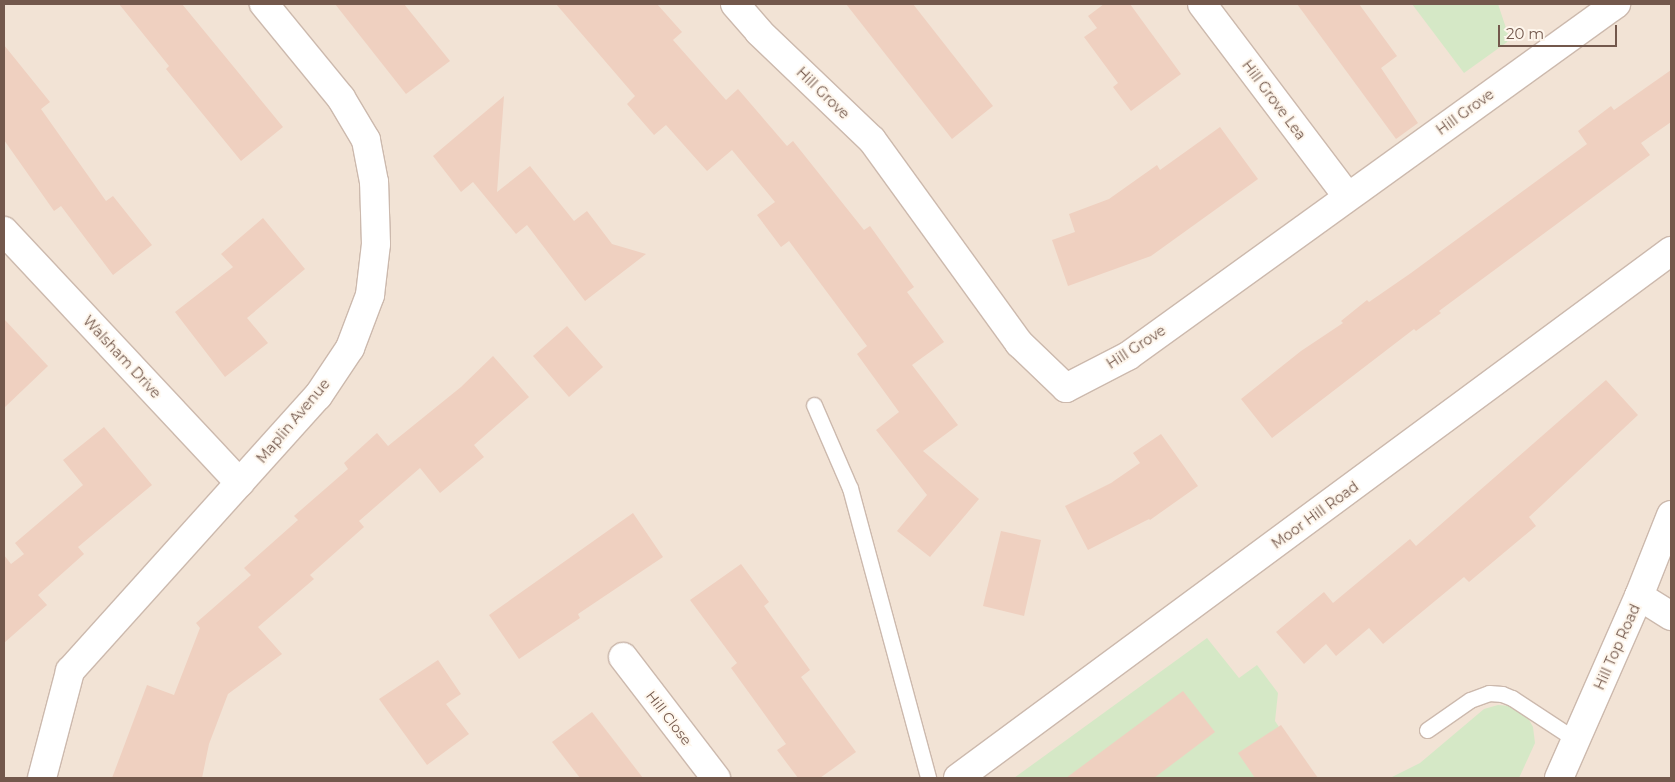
<!DOCTYPE html>
<html>
<head>
<meta charset="utf-8">
<style>
  body { margin:0 }
  #map { position:relative; width:1675px; height:782px; overflow:hidden; background:#fbf2e6; font-family:Montserrat,sans-serif }
  div>[style] { position:absolute }
  .residential>* { inset:0; background:#f2e3d5 }
  .green>* { inset:0; background:#d5e8c6 }
  .building>* { inset:0; background:#efd0c0 }
  .roads { filter:drop-shadow(1px 0 #ccb9ad) drop-shadow(-1px 0 #ccb9ad) drop-shadow(0 1px #ccb9ad) drop-shadow(0 -1px #ccb9ad) }
  .service>* { height:15px; margin:-7.5px; padding:0 7.5px; transform-origin:7.5px; border-radius:7.5px; background:#fff }
  .minor>* { height:28px; margin:-14px; padding:0 14px; transform-origin:14px; border-radius:14px; background:#fff }
  .tertiary>* { height:28px; margin:-14px; padding:0 14px; transform-origin:14px; border-radius:14px; background:#fff }
  span { translate:-50% -50%; white-space:nowrap; text-align:center; line-height:1.15; -webkit-text-stroke:4px #fef6ec; paint-order:stroke }
  .street-label { font-size:14px; color:#73584c }
  .frame { position:absolute; inset:0; border:5px solid #73584c; pointer-events:none }
  .scale { position:absolute; left:1498px; top:25px; width:119px; height:22px; box-sizing:border-box; border:2px solid #73584c; border-top:0; padding-left:6px; font-size:15px; line-height:18px; white-space:nowrap; color:#73584c; -webkit-text-stroke:4px #fef6ec; paint-order:stroke }
</style>
</head>
<body>
<div id="map">
  <div class="residential">
    <div style="clip-path:polygon(4px 4px,1671px 4px,1671px 778px,4px 778px)"></div>
  </div>
  <div class="green">
    <div style="clip-path:polygon(1412px 4px,1498px 4px,1510px 40px,1464px 73px)"></div>
    <div style="clip-path:polygon(1207px 638px,1239px 678px,1257px 665px,1278px 693px,1275px 721px,1313px 778px,1014px 778px)"></div>
    <div style="clip-path:polygon(1498px 705px,1510px 706px,1527px 716px,1533px 727px,1535px 743px,1519px 778px,1390px 778px,1420px 763px,1484px 709px)"></div>
  </div>
  <div class="building">
    <div style="clip-path:polygon(119px 4px,182px 4px,283px 127px,241px 161px,166px 69px,169px 66px)"></div>
    <div style="clip-path:polygon(335px 4px,404px 4px,450px 61px,406px 94px)"></div>
    <div style="clip-path:polygon(556px 4px,657px 4px,682px 32px,673px 40px,726px 100px,738px 89px,787px 146px,793px 141px,864px 230px,870px 226px,914px 287px,907px 292px,944px 342px,912px 365px,958px 425px,923px 451px,979px 499px,930px 557px,897px 531px,927px 495px,876px 430px,899px 412px,857px 354px,867px 346px,789px 241px,781px 247px,757px 215px,775px 202px,732px 150px,707px 171px,666px 125px,654px 135px,627px 104px,635px 96px)"></div>
    <div style="clip-path:polygon(846px 4px,913px 4px,993px 106px,952px 139px)"></div>
    <div style="clip-path:polygon(1104px 4px,1130px 4px,1181px 74px,1131px 111px,1113px 87px,1118px 83px,1084px 37px,1097px 28px,1088px 16px)"></div>
    <div style="clip-path:polygon(1297px 4px,1359px 4px,1397px 56px,1381px 68px,1418px 123px,1396px 139px)"></div>
    <div style="clip-path:polygon(4px 45px,50px 102px,41px 109px,106px 201px,113px 196px,152px 245px,113px 275px,61px 206px,54px 211px,4px 140px)"></div>
    <div style="clip-path:polygon(1671px 70px,1671px 122px,1641px 143px,1650px 155px,1439px 311px,1441px 313px,1416px 331px,1414px 329px,1272px 438px,1241px 399px,1301px 351px,1343px 323px,1341px 321px,1367px 300px,1369px 302px,1411px 273px,1587px 144px,1578px 131px,1611px 106px,1614px 110px)"></div>
    <div style="clip-path:polygon(504px 96px,497px 192px,530px 166px,574px 221px,587px 211px,612px 244px,646px 254px,585px 301px,527px 225px,516px 234px,473px 182px,461px 192px,433px 156px)"></div>
    <div style="clip-path:polygon(1220px 127px,1258px 179px,1151px 256px,1068px 286px,1052px 240px,1075px 232px,1069px 214px,1109px 199px,1157px 165px,1160px 170px)"></div>
    <div style="clip-path:polygon(263px 218px,305px 269px,247px 318px,268px 343px,225px 377px,175px 312px,233px 267px,221px 254px)"></div>
    <div style="clip-path:polygon(4px 319px,48px 366px,4px 408px)"></div>
    <div style="clip-path:polygon(567px 326px,603px 367px,569px 397px,533px 356px)"></div>
    <div style="clip-path:polygon(493px 356px,529px 397px,474px 445px,484px 457px,440px 493px,420px 468px,359px 521px,364px 527px,310px 575px,314px 579px,258px 627px,282px 654px,228px 694px,209px 744px,202px 778px,112px 778px,147px 685px,174px 695px,200px 628px,196px 623px,251px 575px,244px 568px,298px 520px,294px 516px,348px 469px,344px 463px,377px 433px,388px 446px,461px 387px)"></div>
    <div style="clip-path:polygon(1606px 380px,1638px 415px,1529px 517px,1536px 526px,1469px 582px,1464px 577px,1383px 644px,1369px 628px,1336px 656px,1326px 644px,1304px 664px,1276px 632px,1324px 592px,1333px 603px,1410px 539px,1416px 546px)"></div>
    <div style="clip-path:polygon(104px 427px,152px 485px,78px 547px,84px 554px,38px 595px,47px 605px,4px 643px,4px 555px,11px 564px,24px 554px,15px 543px,83px 485px,63px 460px)"></div>
    <div style="clip-path:polygon(1161px 434px,1198px 486px,1150px 520px,1149px 519px,1088px 550px,1065px 506px,1111px 483px,1140px 463px,1133px 453px)"></div>
    <div style="clip-path:polygon(633px 513px,663px 557px,578px 614px,580px 618px,519px 659px,489px 615px)"></div>
    <div style="clip-path:polygon(1001px 531px,1041px 540px,1024px 616px,983px 606px)"></div>
    <div style="clip-path:polygon(741px 564px,769px 602px,764px 606px,810px 670px,801px 677px,856px 752px,820px 778px,798px 778px,777px 750px,786px 744px,731px 668px,737px 663px,690px 600px)"></div>
    <div style="clip-path:polygon(438px 660px,461px 694px,446px 704px,469px 734px,427px 765px,379px 699px)"></div>
    <div style="clip-path:polygon(1183px 691px,1215px 732px,1154px 778px,1066px 778px)"></div>
    <div style="clip-path:polygon(592px 712px,643px 778px,580px 778px,552px 742px)"></div>
    <div style="clip-path:polygon(1281px 725px,1318px 778px,1255px 778px,1238px 753px)"></div>
  </div>
  <div class="roads">
    <div class="service">
      <div style="left:814px;top:405px;width:90px;rotate:66.6deg"></div>
      <div style="left:850px;top:488px;width:300px;rotate:74.9deg"></div>
      <div style="left:1427px;top:730px;width:52px;rotate:-34.9deg"></div>
      <div style="left:1470px;top:700px;width:20px;rotate:-20deg"></div>
      <div style="left:1489px;top:693px;width:13px;rotate:4deg"></div>
      <div style="left:1502px;top:694px;width:11px;rotate:22deg"></div>
      <div style="left:1512px;top:698px;width:77px;rotate:33.3deg"></div>
    </div>
    <div class="minor">
      <div style="left:735px;top:4px;width:37px;rotate:49deg"></div>
      <div style="left:759px;top:32px;width:156px;rotate:43.7deg"></div>
      <div style="left:872px;top:140px;width:251px;rotate:54.1deg"></div>
      <div style="left:1019px;top:343px;width:65px;rotate:43.8deg"></div>
      <div style="left:1066px;top:388px;width:70px;rotate:-27.3deg"></div>
      <div style="left:1128px;top:356px;width:602px;rotate:-35.8deg"></div>
      <div style="left:1202px;top:4px;width:241px;rotate:52.9deg"></div>
      <div style="left:4px;top:231px;width:345px;rotate:46.9deg"></div>
      <div style="left:1639px;top:596px;width:38px;rotate:32deg"></div>
      <div style="left:623px;top:657px;width:153px;rotate:52.5deg"></div>
      <div style="left:42px;top:778px;width:111px;rotate:-75.3deg"></div>
      <div style="left:70px;top:671px;width:370px;rotate:-48deg"></div>
      <div style="left:318px;top:396px;width:58px;rotate:-56.3deg"></div>
      <div style="left:350px;top:348px;width:57px;rotate:-69.3deg"></div>
      <div style="left:370px;top:295px;width:51px;rotate:-83.3deg"></div>
      <div style="left:376px;top:244px;width:62px;rotate:-91.8deg"></div>
      <div style="left:374px;top:182px;width:43px;rotate:-100.8deg"></div>
      <div style="left:366px;top:140px;width:49px;rotate:-120.8deg"></div>
      <div style="left:341px;top:98px;width:122px;rotate:-129.3deg"></div>
      <div style="left:1559px;top:778px;width:199px;rotate:-66.3deg"></div>
      <div style="left:1639px;top:596px;width:87px;rotate:-68.4deg"></div>
    </div>
    <div class="tertiary">
      <div style="left:958px;top:778px;width:887px;rotate:-36.47deg"></div>
    </div>
  </div>
  <div class="street-label">
    <span style="left:823px;top:93px;rotate:44deg">Hill Grove</span>
    <span style="left:1274px;top:100px;rotate:53deg">Hill Grove Lea</span>
    <span style="left:1465px;top:112px;rotate:-36deg">Hill Grove</span>
    <span style="left:1136px;top:347px;rotate:-33deg">Hill Grove</span>
    <span style="left:122px;top:357px;rotate:47deg">Walsham Drive</span>
    <span style="left:293px;top:421px;rotate:-50deg">Maplin Avenue</span>
    <span style="left:1315px;top:515px;rotate:-36deg">Moor Hill Road</span>
    <span style="left:1617px;top:647px;rotate:-66deg">Hill Top Road</span>
    <span style="left:669px;top:718px;rotate:52deg">Hill Close</span>
  </div>
  <div class="frame"></div>
  <div class="scale">20 m</div>
</div>
</body>
</html>
